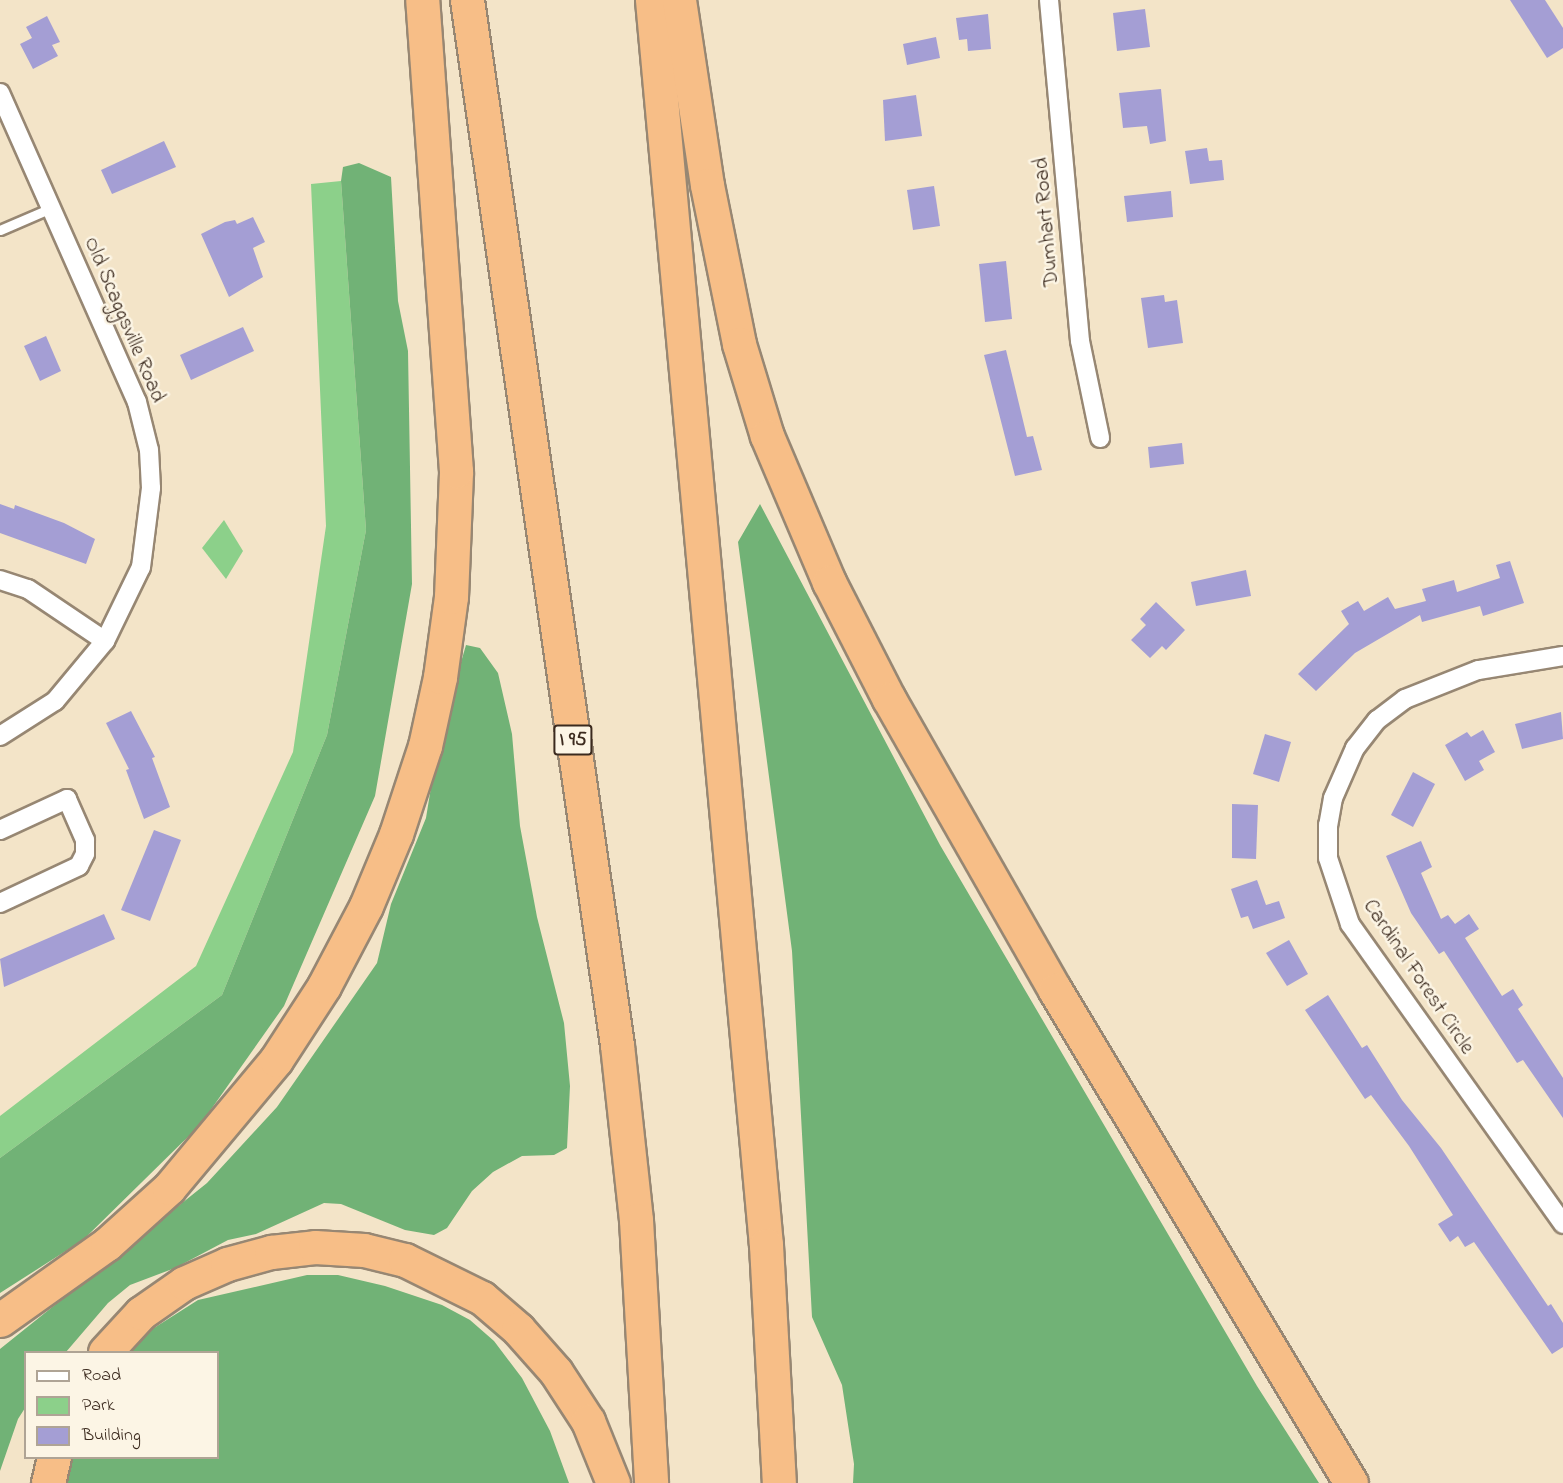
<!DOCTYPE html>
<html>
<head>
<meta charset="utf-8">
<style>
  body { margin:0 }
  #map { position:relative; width:1563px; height:1483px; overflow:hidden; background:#f3e4c8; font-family:"Indie Flower",sans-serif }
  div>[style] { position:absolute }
  .green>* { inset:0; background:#8cd08a }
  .forest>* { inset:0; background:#71b276 }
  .building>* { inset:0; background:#a49ed4 }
  .roads { filter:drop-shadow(2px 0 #978773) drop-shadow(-2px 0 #978773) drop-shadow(0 2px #978773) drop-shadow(0 -2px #978773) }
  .lane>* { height:9px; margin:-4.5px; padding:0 4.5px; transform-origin:4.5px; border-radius:4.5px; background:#fff }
  .street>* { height:18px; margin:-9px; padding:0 9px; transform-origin:9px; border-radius:9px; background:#fff }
  .highway>* { height:33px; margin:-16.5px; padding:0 16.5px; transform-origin:16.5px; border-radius:16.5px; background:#f7be87 }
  span { translate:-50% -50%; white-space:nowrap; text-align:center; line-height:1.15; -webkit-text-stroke:5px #fcf5e5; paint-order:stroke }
  .shield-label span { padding:2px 4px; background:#fcf5e5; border:2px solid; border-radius:4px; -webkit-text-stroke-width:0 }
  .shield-label { font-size:20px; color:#3b2a1e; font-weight:700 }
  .street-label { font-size:21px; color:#3b2a1e }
  .legend { position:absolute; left:24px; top:1351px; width:195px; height:108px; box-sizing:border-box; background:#fcf5e5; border:2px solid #afa495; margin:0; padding:8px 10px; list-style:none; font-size:18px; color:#3b2a1e }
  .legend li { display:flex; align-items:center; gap:12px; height:30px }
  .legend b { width:30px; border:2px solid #afa495 }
</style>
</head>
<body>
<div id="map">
  <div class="green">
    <div style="clip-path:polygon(341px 181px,366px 530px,327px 735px,222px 995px,0 1158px,0 1116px,196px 966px,293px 752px,326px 526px,311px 184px)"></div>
    <div style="clip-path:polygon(224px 520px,243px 551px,226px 579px,202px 548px)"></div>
  </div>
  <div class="forest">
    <div style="clip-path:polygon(359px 163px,391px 177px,398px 301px,408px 351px,412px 584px,375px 796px,284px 1006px,200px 1125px,83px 1240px,0 1293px,0 1158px,222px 995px,327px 735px,366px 530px,341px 181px,343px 167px)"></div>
    <div style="clip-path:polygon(760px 504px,940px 845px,1257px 1386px,1319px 1483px,853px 1483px,854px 1464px,842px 1385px,812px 1317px,792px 951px,738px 542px)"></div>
    <div style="clip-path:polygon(466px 645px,480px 648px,498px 673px,512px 734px,520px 826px,537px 917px,564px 1023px,570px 1086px,567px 1148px,554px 1155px,522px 1156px,493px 1172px,472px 1191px,447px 1228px,434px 1235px,405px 1230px,341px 1204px,324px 1203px,256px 1234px,228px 1240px,175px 1268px,130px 1285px,108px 1303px,66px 1352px,26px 1352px,25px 1408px,18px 1419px,0 1471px,0 1349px,207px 1183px,277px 1107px,377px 963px,391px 904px,426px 818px,439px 738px)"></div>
    <div style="clip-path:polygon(307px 1275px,338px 1275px,385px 1286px,442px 1305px,470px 1320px,494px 1341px,522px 1378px,550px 1431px,569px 1483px,65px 1483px,73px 1458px,218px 1458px,218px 1352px,128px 1352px,143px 1335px,198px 1300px)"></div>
  </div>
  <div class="building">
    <div style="clip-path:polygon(1510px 0,1545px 0,1563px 28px,1563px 48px,1547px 58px)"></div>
    <div style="clip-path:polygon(1145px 9px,1150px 47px,1117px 51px,1113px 13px)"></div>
    <div style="clip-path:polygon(988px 14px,991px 49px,968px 51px,967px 39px,959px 40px,956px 18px)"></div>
    <div style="clip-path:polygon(47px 16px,60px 42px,52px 45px,58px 56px,33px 69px,20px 44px,32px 38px,26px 27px)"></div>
    <div style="clip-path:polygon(936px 37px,940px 58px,907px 65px,903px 44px)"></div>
    <div style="clip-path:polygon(1161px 89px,1166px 141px,1150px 144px,1147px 126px,1123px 128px,1119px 93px)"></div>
    <div style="clip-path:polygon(916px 95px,922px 136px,885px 141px,883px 100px)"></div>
    <div style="clip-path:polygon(164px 141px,176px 167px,112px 194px,101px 170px)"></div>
    <div style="clip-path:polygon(1207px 148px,1209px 161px,1222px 160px,1224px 180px,1190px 184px,1185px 151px)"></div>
    <div style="clip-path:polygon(934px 186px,940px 226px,913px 230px,907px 190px)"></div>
    <div style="clip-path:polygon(1171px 191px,1173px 217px,1127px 222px,1124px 196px)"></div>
    <div style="clip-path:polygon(253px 217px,265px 242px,253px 248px,263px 277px,229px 297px,201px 234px,225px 222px,235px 220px,237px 224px)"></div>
    <div style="clip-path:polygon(1006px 261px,1012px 319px,985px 322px,979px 264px)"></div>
    <div style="clip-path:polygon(1164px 295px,1165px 302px,1177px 300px,1183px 343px,1148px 348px,1141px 298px)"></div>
    <div style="clip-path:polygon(243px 327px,254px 351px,191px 380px,180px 355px)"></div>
    <div style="clip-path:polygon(46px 336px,61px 371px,40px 381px,24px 346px)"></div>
    <div style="clip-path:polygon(1006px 350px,1027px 437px,1033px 436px,1042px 470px,1015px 476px,984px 355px)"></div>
    <div style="clip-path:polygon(1182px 443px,1184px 464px,1150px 468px,1148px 447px)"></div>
    <div style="clip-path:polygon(0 504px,14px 509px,15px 505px,64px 523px,95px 539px,86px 564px,0 533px)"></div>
    <div style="clip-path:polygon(1510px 561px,1524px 603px,1483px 616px,1480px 606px,1422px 622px,1420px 615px,1355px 653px,1316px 691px,1298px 674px,1349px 624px,1341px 611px,1358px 601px,1364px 611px,1388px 597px,1395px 609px,1426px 601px,1422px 589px,1454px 580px,1457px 592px,1500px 578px,1496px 565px)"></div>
    <div style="clip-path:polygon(1246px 570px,1251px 596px,1196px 606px,1191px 582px)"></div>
    <div style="clip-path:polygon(1156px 602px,1185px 630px,1166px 650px,1162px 646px,1150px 658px,1131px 640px,1146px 625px,1140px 619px)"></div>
    <div style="clip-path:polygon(131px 711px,155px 757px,152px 758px,170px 807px,144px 819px,126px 770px,129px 769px,106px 723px)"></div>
    <div style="clip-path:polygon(1561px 712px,1563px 739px,1522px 749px,1515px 724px)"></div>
    <div style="clip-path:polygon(1483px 730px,1495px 752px,1479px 761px,1484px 770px,1465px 781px,1445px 745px,1467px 732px,1471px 737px)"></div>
    <div style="clip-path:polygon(1265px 734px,1291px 742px,1279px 782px,1253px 774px)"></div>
    <div style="clip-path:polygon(1413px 772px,1435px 784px,1413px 827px,1391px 815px)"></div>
    <div style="clip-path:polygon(1232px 804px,1258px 805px,1256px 859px,1232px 858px)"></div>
    <div style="clip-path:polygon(154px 830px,181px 840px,150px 921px,121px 910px)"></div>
    <div style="clip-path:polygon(1421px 841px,1432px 867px,1421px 873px,1441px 919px,1448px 915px,1455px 924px,1469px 914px,1479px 929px,1465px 938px,1502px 996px,1513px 989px,1523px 1005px,1518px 1009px,1563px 1078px,1563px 1118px,1523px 1060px,1517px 1063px,1444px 951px,1439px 954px,1411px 913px,1386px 856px)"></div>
    <div style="clip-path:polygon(1257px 880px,1266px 905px,1279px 901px,1285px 918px,1253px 929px,1248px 916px,1241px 918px,1231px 889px)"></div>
    <div style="clip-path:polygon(104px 914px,115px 939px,4px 987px,0 959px)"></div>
    <div style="clip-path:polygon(1289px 940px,1308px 974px,1287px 986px,1266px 953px)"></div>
    <div style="clip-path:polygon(1328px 995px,1362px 1048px,1367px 1045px,1402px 1100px,1441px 1148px,1548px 1306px,1551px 1304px,1563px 1323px,1563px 1347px,1552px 1354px,1474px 1242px,1465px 1247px,1458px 1236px,1450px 1242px,1438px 1224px,1453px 1215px,1409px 1146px,1371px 1095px,1365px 1099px,1305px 1010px)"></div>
  </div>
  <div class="roads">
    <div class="lane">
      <div style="left:0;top:230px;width:56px;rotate:-23.3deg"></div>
    </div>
    <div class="street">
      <div style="left:1049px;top:0;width:342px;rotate:84.8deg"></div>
      <div style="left:1080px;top:341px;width:99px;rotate:78.3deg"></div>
      <div style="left:0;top:93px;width:338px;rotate:66.1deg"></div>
      <div style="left:137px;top:402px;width:49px;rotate:76deg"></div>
      <div style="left:149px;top:450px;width:38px;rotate:87deg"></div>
      <div style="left:151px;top:488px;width:80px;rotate:97.2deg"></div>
      <div style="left:141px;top:567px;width:82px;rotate:115.9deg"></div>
      <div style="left:105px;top:641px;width:78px;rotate:129.8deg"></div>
      <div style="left:55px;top:701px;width:65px;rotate:147.5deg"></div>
      <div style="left:0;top:580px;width:29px;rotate:18deg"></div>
      <div style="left:28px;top:589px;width:93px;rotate:34deg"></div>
      <div style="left:1563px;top:656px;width:86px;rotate:170.6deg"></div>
      <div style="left:1478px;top:670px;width:79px;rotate:158.3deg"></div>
      <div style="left:1405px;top:699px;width:35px;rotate:143deg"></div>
      <div style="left:1377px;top:720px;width:36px;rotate:128deg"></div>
      <div style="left:1355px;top:748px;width:55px;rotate:113.7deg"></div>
      <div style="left:1333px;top:798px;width:27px;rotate:100deg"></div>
      <div style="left:1328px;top:825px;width:33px;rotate:90deg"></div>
      <div style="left:1328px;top:858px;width:70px;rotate:71.6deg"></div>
      <div style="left:1350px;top:924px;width:368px;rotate:54.6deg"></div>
      <div style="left:0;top:830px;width:74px;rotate:-24.8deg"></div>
      <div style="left:67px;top:799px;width:45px;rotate:66.3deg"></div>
      <div style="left:85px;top:840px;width:14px;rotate:90deg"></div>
      <div style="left:85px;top:854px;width:13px;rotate:117deg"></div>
      <div style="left:79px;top:866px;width:87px;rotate:154.9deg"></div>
    </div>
    <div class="highway">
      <div style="left:467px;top:0;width:1056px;rotate:81.83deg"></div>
      <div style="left:617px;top:1045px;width:176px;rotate:83.8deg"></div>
      <div style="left:636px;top:1220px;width:263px;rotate:86.7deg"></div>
      <div style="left:652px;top:0;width:1250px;rotate:84.77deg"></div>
      <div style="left:766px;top:1245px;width:238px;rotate:86.9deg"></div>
      <div style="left:679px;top:0;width:187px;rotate:81.4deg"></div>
      <div style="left:707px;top:185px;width:162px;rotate:78.6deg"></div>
      <div style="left:739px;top:344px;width:96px;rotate:73.1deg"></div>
      <div style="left:767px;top:436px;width:159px;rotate:67deg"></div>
      <div style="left:829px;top:582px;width:131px;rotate:62.9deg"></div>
      <div style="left:889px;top:699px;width:335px;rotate:60.3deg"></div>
      <div style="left:1055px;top:990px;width:575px;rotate:59.02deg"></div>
      <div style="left:0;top:1320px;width:131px;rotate:-35.4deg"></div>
      <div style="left:107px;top:1244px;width:84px;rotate:-42.1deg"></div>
      <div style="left:169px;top:1188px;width:167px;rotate:-50.1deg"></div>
      <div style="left:276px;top:1060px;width:88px;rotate:-57deg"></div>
      <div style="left:324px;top:986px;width:90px;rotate:-62.3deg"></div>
      <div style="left:366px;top:906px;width:78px;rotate:-67.4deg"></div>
      <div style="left:396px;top:834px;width:93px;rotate:-71.8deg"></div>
      <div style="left:425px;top:746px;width:71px;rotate:-77.7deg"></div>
      <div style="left:440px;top:677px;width:81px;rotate:-82.2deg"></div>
      <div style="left:451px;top:597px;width:126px;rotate:-87.7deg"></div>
      <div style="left:456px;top:471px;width:472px;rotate:-94.1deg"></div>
      <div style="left:105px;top:1352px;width:53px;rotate:-47.3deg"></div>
      <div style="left:141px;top:1313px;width:52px;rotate:-34.9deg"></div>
      <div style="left:184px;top:1283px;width:47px;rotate:-23.8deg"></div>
      <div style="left:227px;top:1264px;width:46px;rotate:-15.3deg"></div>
      <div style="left:271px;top:1252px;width:44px;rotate:-6.5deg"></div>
      <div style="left:315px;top:1247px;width:49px;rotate:3.5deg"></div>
      <div style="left:364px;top:1250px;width:42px;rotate:13.7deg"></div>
      <div style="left:405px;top:1260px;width:86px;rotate:26.3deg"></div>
      <div style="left:482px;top:1298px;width:48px;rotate:40.7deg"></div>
      <div style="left:518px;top:1329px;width:57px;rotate:48.5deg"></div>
      <div style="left:556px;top:1372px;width:59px;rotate:56.9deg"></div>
      <div style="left:588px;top:1421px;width:67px;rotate:68deg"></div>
      <div style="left:48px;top:1483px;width:26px;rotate:-77deg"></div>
    </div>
  </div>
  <div class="shield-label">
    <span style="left:573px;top:740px">I 95</span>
  </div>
  <div class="street-label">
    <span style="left:1047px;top:222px;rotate:-95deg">Dumhart Road</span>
    <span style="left:124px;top:320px;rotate:67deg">Old Scaggsville Road</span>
    <span style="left:1418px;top:977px;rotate:56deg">Cardinal Forest Circle</span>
  </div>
  <ul class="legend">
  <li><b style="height:8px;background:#fff"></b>Road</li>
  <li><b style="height:16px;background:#8cd08a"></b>Park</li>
  <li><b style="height:16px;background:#a49ed4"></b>Building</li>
  </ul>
</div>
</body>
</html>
